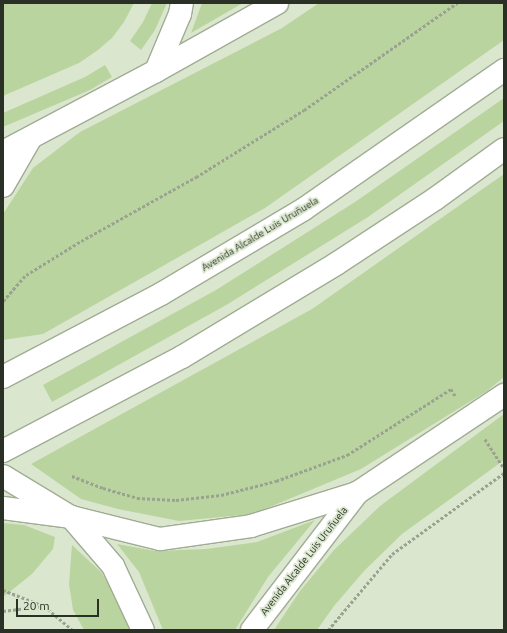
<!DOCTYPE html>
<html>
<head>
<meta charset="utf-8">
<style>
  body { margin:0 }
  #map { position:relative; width:507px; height:633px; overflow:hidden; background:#dae7ce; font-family:Ubuntu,sans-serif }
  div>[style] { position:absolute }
  .green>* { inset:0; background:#bad49f }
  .path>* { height:2.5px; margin-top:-1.25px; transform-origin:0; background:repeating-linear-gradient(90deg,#99a390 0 3px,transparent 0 5px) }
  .roads { filter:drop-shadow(1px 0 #a0ac94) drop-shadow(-1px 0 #a0ac94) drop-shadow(0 1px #a0ac94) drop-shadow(0 -1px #a0ac94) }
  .minor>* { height:22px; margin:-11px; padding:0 11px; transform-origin:11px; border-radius:11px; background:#fff }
  .major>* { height:22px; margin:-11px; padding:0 11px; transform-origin:11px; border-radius:11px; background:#fff }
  span { translate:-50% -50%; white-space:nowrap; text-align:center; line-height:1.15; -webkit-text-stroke:3.5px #dae7ce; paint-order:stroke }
  .street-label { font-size:10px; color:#2b3026 }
  .frame { position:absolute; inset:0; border:4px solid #2b3026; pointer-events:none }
  .scale { position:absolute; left:16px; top:599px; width:83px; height:18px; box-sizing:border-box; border:2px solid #2b3026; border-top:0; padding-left:5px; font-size:12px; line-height:14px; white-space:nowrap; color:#2b3026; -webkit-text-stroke:3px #dae7ce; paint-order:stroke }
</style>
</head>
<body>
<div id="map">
  <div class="green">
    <div style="clip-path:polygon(3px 3px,134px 3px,124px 22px,112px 38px,98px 50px,79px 63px,3px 96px)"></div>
    <div style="clip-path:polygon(152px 3px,167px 3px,155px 30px,141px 50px,130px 41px,143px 22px)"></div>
    <div style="clip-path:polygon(202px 3px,243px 3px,191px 33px)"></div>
    <div style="clip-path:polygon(319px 3px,504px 3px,504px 40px,265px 208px,43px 334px,3px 340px,3px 214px,33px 168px,80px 132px,282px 28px)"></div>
    <div style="clip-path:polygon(105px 65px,112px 77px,90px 90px,3px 127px,3px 113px,85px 77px)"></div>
    <div style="clip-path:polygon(504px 98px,504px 121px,368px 217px,228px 304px,52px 402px,43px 385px,216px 290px,355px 202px)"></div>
    <div style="clip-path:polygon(504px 174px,504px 377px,487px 391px,361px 469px,253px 514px,179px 521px,118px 509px,81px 499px,31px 464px,312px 309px)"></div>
    <div style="clip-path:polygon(504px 414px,504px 460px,402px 534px,364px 571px,334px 606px,317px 630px,274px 630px,300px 591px,334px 550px,380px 506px)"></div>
    <div style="clip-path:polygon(315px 520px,268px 577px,235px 630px,163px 630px,139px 572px,117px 544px,155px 551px,206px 549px,257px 542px)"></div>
    <div style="clip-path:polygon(3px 523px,24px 525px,55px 537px,53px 549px,32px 574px,3px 597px)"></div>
    <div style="clip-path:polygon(72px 545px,101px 572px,118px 599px,130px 630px,85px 630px,83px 628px,73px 610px,69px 584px)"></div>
  </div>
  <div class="path">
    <div style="left:3px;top:301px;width:35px;rotate:-49deg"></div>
    <div style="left:26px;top:275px;width:65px;rotate:-31.7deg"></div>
    <div style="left:81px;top:241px;width:132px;rotate:-29.1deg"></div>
    <div style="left:196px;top:177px;width:127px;rotate:-31.8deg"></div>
    <div style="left:304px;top:110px;width:187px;rotate:-35deg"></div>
    <div style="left:485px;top:439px;width:35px;rotate:57deg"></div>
    <div style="left:72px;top:476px;width:33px;rotate:21deg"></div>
    <div style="left:103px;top:488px;width:35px;rotate:16deg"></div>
    <div style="left:137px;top:498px;width:39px;rotate:3deg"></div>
    <div style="left:176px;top:500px;width:45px;rotate:-6.3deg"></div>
    <div style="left:221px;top:495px;width:57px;rotate:-14.3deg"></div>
    <div style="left:276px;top:481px;width:76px;rotate:-20.1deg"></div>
    <div style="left:347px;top:455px;width:123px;rotate:-32.4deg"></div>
    <div style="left:451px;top:389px;width:9px;rotate:58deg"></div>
    <div style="left:3px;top:590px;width:44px;rotate:21.3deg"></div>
    <div style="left:44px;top:606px;width:38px;rotate:40deg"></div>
    <div style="left:3px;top:611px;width:40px;rotate:-7.1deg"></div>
    <div style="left:328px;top:630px;width:99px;rotate:-49.9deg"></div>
    <div style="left:392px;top:554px;width:138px;rotate:-35.9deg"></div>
  </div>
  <div class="roads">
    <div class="minor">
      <div style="left:156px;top:71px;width:62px;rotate:-67.2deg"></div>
      <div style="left:180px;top:14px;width:11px;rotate:-80deg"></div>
      <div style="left:3px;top:152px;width:173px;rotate:-27.9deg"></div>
      <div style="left:156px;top:71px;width:139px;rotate:-29.3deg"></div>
      <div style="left:3px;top:186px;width:54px;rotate:-60.1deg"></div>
      <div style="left:3px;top:476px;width:79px;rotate:31.1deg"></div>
      <div style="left:71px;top:517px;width:65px;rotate:49.4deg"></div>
      <div style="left:113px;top:566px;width:71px;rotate:64.9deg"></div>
      <div style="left:3px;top:508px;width:69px;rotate:7.5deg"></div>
      <div style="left:71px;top:517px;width:92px;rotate:13.9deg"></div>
      <div style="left:160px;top:539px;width:92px;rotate:-8.1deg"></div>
      <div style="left:251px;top:526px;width:111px;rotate:-17.3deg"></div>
      <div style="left:357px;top:493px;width:177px;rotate:-33.7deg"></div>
      <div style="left:252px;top:630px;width:173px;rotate:-52.5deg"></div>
    </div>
    <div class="major">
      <div style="left:3px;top:377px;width:178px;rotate:-27.7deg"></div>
      <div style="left:161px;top:294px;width:166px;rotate:-30.7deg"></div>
      <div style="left:304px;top:209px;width:244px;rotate:-34.8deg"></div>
      <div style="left:3px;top:451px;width:202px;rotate:-27.7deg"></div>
      <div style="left:182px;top:357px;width:180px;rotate:-31.1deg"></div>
      <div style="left:336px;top:264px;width:118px;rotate:-33.3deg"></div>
      <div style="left:435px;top:199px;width:85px;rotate:-35.9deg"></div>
    </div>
  </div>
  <div class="street-label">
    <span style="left:260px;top:234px;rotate:-31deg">Avenida Alcalde Luis Uruñuela</span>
    <span style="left:304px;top:561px;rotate:-52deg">Avenida Alcalde Luis Uruñuela</span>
  </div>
  <div class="frame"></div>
  <div class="scale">20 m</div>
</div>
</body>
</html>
